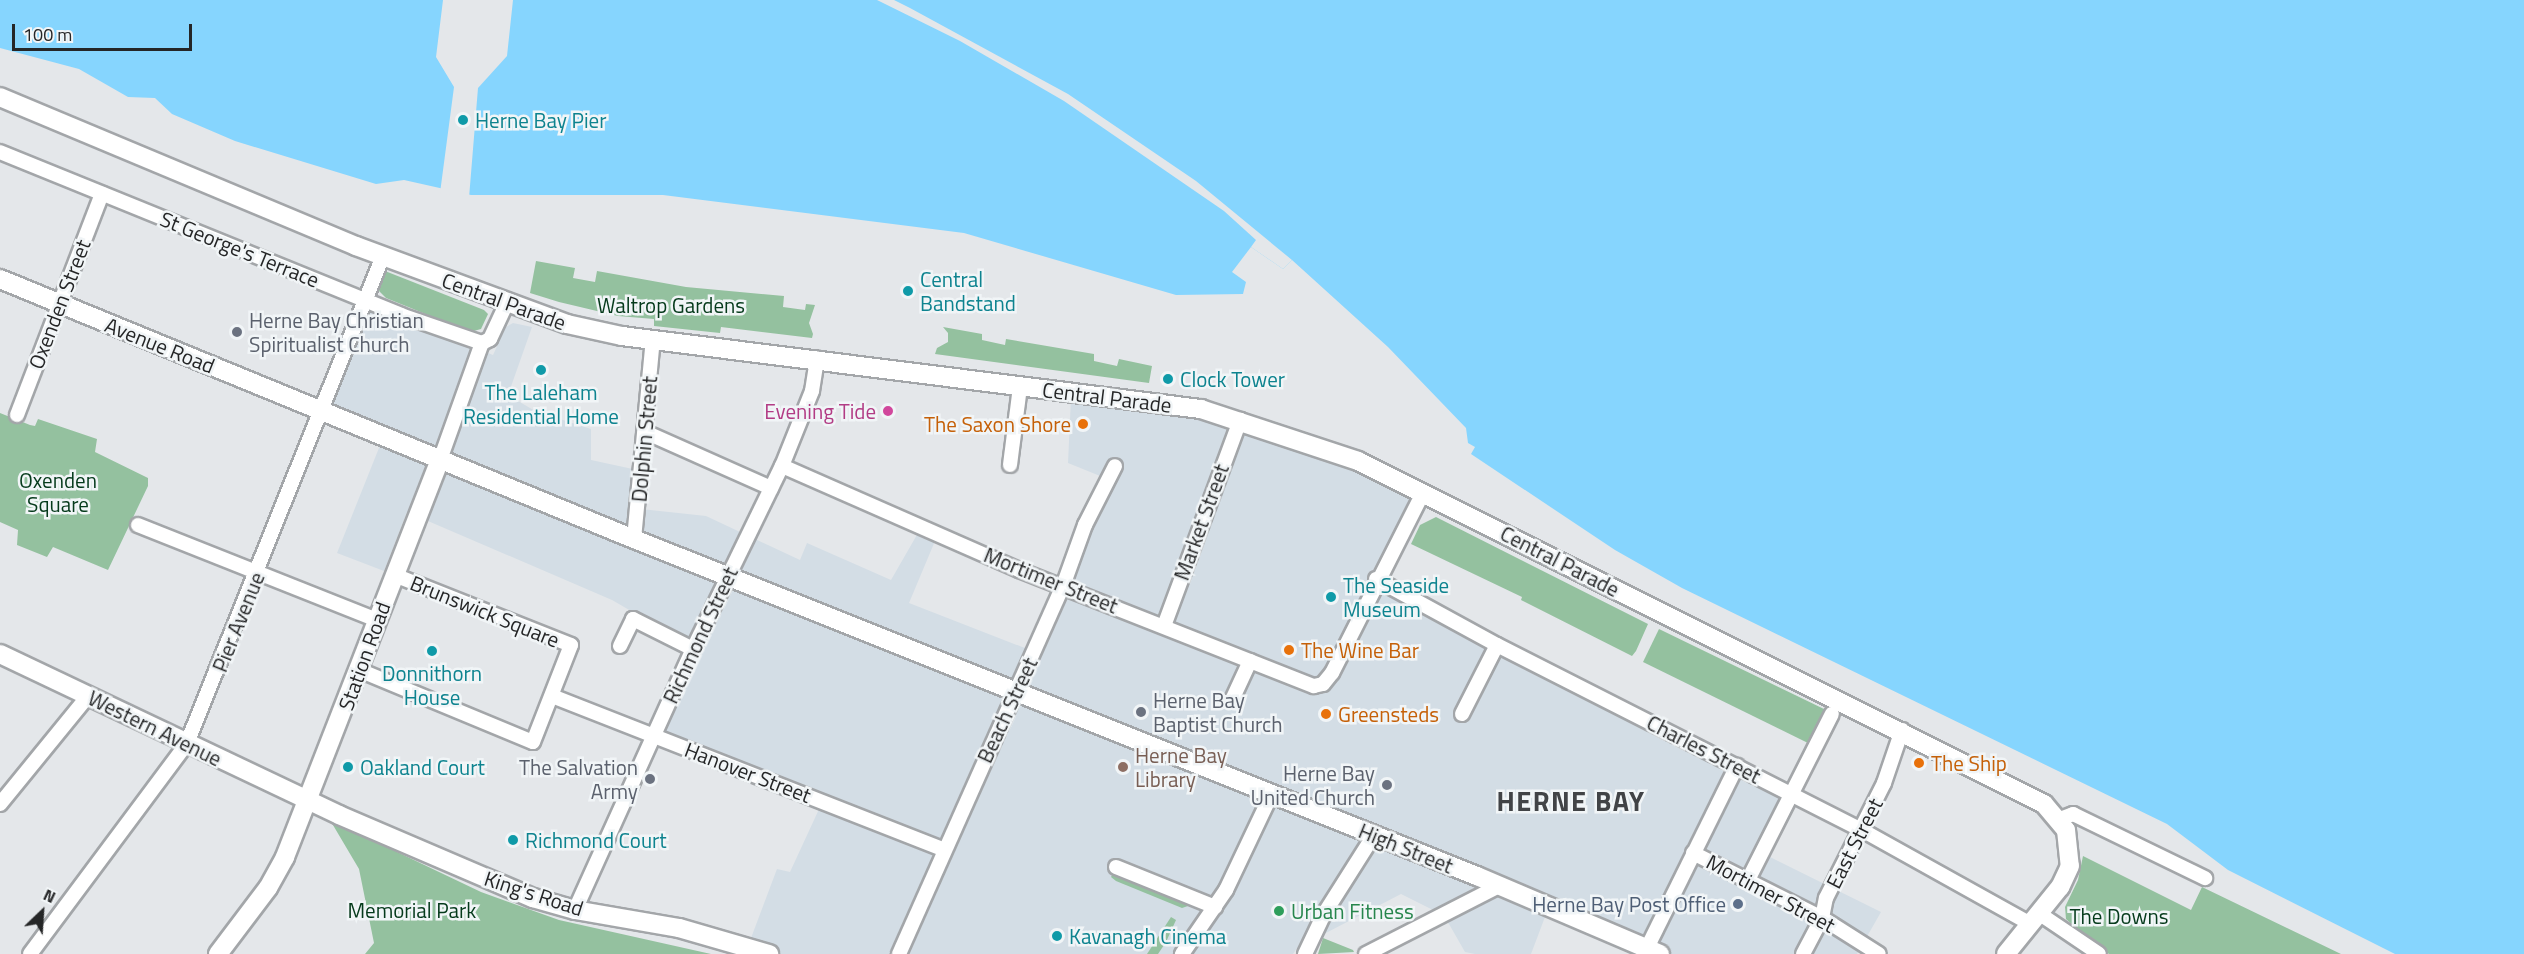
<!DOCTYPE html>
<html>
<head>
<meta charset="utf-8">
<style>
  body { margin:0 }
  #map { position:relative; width:2524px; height:954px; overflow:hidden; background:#e4e7ea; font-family:"Titillium Web",sans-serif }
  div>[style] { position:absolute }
  .built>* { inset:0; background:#d3dde5 }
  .green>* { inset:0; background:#94c19f }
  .water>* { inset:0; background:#86d5fe }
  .pier>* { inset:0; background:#e4e7ea }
  .roads { filter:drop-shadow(2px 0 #a3a6a9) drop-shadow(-2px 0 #a3a6a9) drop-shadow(0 2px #a3a6a9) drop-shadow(0 -2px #a3a6a9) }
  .street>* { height:14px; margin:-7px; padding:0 7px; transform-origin:7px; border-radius:7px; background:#fff }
  .secondary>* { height:18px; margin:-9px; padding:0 9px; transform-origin:9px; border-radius:9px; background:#fff }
  .dots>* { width:16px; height:16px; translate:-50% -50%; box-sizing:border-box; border:3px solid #f1f5f7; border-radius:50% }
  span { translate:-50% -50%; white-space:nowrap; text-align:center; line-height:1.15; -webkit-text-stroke:5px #f1f5f7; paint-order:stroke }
  .culture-label { font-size:21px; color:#0d838f }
  .left { translate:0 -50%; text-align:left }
  .street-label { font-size:21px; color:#252627 }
  .park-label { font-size:21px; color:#053a1b }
  .worship-label { font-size:21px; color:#5b616d }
  .right { translate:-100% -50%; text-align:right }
  .hotel-label { font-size:21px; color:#b23c85 }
  .food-label { font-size:21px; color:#c56008 }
  .education-label { font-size:21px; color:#785e54 }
  .service-label { font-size:21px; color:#4e5e75 }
  .leisure-label { font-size:21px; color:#27864d }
  .district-label { font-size:27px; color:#414346; font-weight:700; letter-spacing:1.5px }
  .north { position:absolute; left:12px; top:882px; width:60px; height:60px; -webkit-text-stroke:4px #f1f5f7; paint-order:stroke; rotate:25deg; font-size:16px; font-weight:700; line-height:24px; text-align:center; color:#252627 }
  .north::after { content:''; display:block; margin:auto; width:21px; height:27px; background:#252627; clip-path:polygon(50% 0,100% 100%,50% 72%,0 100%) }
  .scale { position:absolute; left:12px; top:24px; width:180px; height:27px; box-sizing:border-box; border:3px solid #252627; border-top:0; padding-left:8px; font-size:18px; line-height:21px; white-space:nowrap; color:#252627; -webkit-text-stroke:4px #f1f5f7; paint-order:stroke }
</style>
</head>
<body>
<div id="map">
  <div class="built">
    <div style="clip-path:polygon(370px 305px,493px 355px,506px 327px,513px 323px,532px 327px,508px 395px,535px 411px,591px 429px,591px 460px,642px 471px,641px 509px,706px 516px,800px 560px,807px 543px,891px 580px,918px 533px,935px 541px,909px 603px,1035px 652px,1110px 480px,1068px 463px,1071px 398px,1208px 415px,1319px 451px,1411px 497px,1410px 512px,1370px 582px,1795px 798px,1764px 854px,1881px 912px,1857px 954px,1649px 954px,1548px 909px,1531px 954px,1475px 954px,1465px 952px,1449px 924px,1433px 910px,1401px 894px,1297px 948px,1293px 954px,745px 954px,777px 869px,790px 872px,820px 807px,656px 745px,697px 649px,612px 600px,407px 512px,384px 571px,337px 553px,387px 428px,331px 404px)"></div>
  </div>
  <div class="green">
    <div style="clip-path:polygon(536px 261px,575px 268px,573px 278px,595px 282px,597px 271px,686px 287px,784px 296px,783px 307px,805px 310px,806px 304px,815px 305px,809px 323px,813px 334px,812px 338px,721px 327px,720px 333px,654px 326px,654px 319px,618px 316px,559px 302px,530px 293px)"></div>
    <div style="clip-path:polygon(385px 271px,484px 310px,488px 314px,481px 329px,470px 332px,386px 298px,379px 291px)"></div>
    <div style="clip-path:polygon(943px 327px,982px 334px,982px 340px,1005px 345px,1006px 339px,1094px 354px,1094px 361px,1117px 366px,1119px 359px,1152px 366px,1149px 383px,935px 354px,937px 348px,948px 342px,948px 333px)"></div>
    <div style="clip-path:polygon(0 413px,30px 425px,35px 426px,38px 419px,97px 439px,95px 452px,148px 478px,148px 486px,108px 570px,53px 547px,47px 557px,17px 545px,18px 530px,0 522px)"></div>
    <div style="clip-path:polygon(1436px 517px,1648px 624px,1636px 651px,1632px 656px,1521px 600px,1522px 597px,1411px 544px,1420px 525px)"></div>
    <div style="clip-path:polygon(1659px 629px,1826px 710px,1810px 744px,1643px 662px)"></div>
    <div style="clip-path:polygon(330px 820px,481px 892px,559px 920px,711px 954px,365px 954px,374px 943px,359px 869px)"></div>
    <div style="clip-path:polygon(2083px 856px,2191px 910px,2202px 887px,2341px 954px,2109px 954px,2073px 930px,2075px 927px,2066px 919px,2065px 907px,2078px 880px)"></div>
    <div style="clip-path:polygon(1115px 870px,1189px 903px,1188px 906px,1182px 908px,1116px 881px,1111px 877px)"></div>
    <div style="clip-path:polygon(1171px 917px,1176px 920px,1166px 942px,1158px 954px,1147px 954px)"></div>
    <div style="clip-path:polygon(1323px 938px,1353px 950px,1354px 952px,1318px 954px)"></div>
  </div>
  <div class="water">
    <div style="clip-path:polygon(0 0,2524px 0,2524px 954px,2395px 954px,2228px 870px,2167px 824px,1682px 588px,1615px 550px,1471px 454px,1475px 447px,1468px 443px,1466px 428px,1388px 347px,1292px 260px,1283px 269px,1251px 247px,1232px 272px,1246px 282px,1243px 294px,1176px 295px,964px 233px,663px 195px,471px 195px,404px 180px,376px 184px,235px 141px,172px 114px,155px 98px,128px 97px,79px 69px,0 48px)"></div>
  </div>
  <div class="pier">
    <div style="clip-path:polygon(443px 0,513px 0,507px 56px,478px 88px,469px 198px,440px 193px,454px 87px,436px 57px)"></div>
    <div style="clip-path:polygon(877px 0,894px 0,910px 8px,1068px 94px,1196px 181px,1292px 260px,1283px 269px,1251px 247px,1256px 240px,1224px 211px,1064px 101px,960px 41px)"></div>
  </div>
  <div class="roads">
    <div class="street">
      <div style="left:0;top:152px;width:433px;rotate:22.1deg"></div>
      <div style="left:401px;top:315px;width:86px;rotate:19.1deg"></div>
      <div style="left:482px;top:343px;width:9px;rotate:-27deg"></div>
      <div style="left:490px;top:339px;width:38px;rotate:-65deg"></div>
      <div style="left:17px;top:415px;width:237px;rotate:-69deg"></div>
      <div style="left:645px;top:432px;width:138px;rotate:24deg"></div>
      <div style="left:440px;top:460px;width:124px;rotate:-70.3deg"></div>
      <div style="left:1010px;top:465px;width:79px;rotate:-82.7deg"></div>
      <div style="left:782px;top:466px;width:259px;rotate:23.7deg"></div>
      <div style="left:1019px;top:570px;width:317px;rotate:21.5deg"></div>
      <div style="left:1314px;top:686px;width:9px;rotate:-13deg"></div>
      <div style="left:1323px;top:684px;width:14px;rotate:-51deg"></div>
      <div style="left:1332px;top:673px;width:202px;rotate:-63.2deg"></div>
      <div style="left:138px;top:525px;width:257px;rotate:21.7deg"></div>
      <div style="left:634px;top:539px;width:201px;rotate:-84.6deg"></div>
      <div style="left:1376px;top:579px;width:138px;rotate:28.6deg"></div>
      <div style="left:1497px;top:645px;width:407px;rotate:26.9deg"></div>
      <div style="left:1860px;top:829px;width:193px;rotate:29.1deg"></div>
      <div style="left:1164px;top:626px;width:220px;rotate:-69.7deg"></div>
      <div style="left:620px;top:646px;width:30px;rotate:-64deg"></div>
      <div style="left:633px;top:619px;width:67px;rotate:26.6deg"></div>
      <div style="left:359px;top:670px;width:188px;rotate:22.5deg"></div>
      <div style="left:533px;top:742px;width:104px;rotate:-68.6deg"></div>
      <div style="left:571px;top:645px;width:190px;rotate:-158.4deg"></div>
      <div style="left:552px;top:696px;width:420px;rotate:21.4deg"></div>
      <div style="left:1232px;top:700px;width:43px;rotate:-65.2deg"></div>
      <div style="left:1462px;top:714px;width:77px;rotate:-63.1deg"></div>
      <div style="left:0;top:804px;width:139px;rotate:-50.8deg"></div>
      <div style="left:2060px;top:819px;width:14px;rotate:-21deg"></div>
      <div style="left:2073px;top:814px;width:147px;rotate:25.9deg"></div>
      <div style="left:1693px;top:853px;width:144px;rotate:26.7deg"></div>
      <div style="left:1822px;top:918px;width:67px;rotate:32.3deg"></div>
      <div style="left:1116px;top:867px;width:107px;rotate:22deg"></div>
      <div style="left:1748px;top:880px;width:186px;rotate:-63.2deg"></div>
      <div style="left:575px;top:910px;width:286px;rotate:-65.7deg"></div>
      <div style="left:693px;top:649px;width:203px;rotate:-64.1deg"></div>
      <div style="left:782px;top:466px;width:81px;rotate:-68.2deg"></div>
      <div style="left:812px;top:391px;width:33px;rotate:-81deg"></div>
      <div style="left:2040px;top:914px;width:71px;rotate:34.1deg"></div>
      <div style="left:30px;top:954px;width:263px;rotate:-53.3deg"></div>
      <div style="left:187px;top:743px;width:525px;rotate:-68.08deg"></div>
      <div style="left:899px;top:954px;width:403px;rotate:-66deg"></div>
      <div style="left:1063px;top:586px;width:65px;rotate:-70.2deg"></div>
      <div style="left:1085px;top:525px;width:66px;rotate:-63deg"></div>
      <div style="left:1182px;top:954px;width:78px;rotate:-55.5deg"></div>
      <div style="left:1226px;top:890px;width:107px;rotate:-64.6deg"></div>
      <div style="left:1305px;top:954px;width:44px;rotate:-64.6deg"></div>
      <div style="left:1324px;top:914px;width:93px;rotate:-57.7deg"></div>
      <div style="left:1366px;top:954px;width:149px;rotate:-27.1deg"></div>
      <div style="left:1644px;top:954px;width:210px;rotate:-63.7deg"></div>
      <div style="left:1803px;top:954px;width:41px;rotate:-62.2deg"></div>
      <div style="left:1822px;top:918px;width:20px;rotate:-79deg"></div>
      <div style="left:1826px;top:898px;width:129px;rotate:-63.2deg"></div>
      <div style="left:1884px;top:783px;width:56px;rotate:-71.2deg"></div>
    </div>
    <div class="secondary">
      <div style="left:0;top:97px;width:386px;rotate:22.7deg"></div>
      <div style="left:356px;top:246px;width:225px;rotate:20.3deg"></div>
      <div style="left:567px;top:324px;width:56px;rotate:12.3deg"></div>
      <div style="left:622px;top:336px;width:584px;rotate:7.19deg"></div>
      <div style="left:1201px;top:409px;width:165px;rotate:18.3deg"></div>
      <div style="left:1358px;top:461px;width:767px;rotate:26.57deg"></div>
      <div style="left:2044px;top:804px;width:34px;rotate:50deg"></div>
      <div style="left:2066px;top:830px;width:36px;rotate:84deg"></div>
      <div style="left:2070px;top:866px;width:23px;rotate:115deg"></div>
      <div style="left:2060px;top:887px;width:86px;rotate:128.9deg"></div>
      <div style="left:0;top:279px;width:685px;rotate:22.3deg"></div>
      <div style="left:634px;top:539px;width:908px;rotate:21.79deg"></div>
      <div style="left:1477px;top:876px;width:199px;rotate:23.1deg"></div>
      <div style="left:0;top:654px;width:375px;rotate:25.4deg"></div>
      <div style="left:339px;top:815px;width:211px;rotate:23.2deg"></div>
      <div style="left:533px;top:898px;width:44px;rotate:15.9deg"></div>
      <div style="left:575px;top:910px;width:106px;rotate:9.8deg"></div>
      <div style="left:679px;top:928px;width:94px;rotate:16.1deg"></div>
      <div style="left:218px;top:954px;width:83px;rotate:-52.9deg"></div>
      <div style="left:268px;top:888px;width:35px;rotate:-61deg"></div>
      <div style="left:285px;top:857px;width:426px;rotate:-68.7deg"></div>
    </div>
  </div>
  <div class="dots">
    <div style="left:463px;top:120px;background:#0f9aa8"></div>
    <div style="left:908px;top:291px;background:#0f9aa8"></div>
    <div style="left:237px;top:332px;background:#6b7280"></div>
    <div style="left:541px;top:370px;background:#0f9aa8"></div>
    <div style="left:1168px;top:379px;background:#0f9aa8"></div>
    <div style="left:888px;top:411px;background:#d1479c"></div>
    <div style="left:1083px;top:424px;background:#e8710a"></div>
    <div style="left:1331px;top:597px;background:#0f9aa8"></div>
    <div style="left:1289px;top:650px;background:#e8710a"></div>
    <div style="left:432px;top:651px;background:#0f9aa8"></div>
    <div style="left:1141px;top:712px;background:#6b7280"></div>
    <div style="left:1326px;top:714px;background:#e8710a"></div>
    <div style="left:1919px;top:763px;background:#e8710a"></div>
    <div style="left:348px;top:767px;background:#0f9aa8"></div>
    <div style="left:1123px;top:767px;background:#8d6e63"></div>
    <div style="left:650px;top:779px;background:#6b7280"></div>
    <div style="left:1387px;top:785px;background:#6b7280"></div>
    <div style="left:513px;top:840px;background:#0f9aa8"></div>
    <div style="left:1738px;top:904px;background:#5c6f8a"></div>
    <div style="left:1279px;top:911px;background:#2e9e5b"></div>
    <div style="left:1057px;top:936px;background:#0f9aa8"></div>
  </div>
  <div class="culture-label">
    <span class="left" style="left:475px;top:120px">Herne Bay Pier</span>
    <span class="left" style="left:920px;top:291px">Central<br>Bandstand</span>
    <span class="left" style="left:1180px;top:379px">Clock Tower</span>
    <span style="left:541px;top:404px">The Laleham<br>Residential Home</span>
    <span class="left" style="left:1343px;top:597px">The Seaside<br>Museum</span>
    <span style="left:432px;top:685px">Donnithorn<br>House</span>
    <span class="left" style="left:360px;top:767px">Oakland Court</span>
    <span class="left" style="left:525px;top:840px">Richmond Court</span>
    <span class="left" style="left:1069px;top:936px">Kavanagh Cinema</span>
  </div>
  <div class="street-label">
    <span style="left:240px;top:249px;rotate:22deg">St George's Terrace</span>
    <span style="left:504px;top:301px;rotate:20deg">Central Parade</span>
    <span style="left:59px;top:304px;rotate:-69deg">Oxenden Street</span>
    <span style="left:160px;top:345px;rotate:22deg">Avenue Road</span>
    <span style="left:1107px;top:397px;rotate:7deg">Central Parade</span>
    <span style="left:644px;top:439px;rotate:-85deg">Dolphin Street</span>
    <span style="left:1201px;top:522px;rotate:-70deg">Market Street</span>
    <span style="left:1560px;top:561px;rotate:27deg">Central Parade</span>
    <span style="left:1051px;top:580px;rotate:22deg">Mortimer Street</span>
    <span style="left:485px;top:611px;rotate:22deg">Brunswick Square</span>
    <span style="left:238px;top:622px;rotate:-68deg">Pier Avenue</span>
    <span style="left:700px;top:635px;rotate:-65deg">Richmond Street</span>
    <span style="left:364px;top:656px;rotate:-70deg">Station Road</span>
    <span style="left:1007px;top:710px;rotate:-65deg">Beach Street</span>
    <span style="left:155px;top:728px;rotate:26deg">Western Avenue</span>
    <span style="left:1704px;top:749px;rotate:27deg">Charles Street</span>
    <span style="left:748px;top:772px;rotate:21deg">Hanover Street</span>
    <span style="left:1854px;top:843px;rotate:-63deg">East Street</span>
    <span style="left:1406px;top:848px;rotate:22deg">High Street</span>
    <span style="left:534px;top:893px;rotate:18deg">King's Road</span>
    <span style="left:1771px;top:893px;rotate:28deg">Mortimer Street</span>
  </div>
  <div class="park-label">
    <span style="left:671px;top:305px">Waltrop Gardens</span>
    <span style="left:58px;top:492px">Oxenden<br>Square</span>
    <span style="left:412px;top:910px">Memorial Park</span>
    <span style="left:2119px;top:916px">The Downs</span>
  </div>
  <div class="worship-label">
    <span class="left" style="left:249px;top:332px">Herne Bay Christian<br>Spiritualist Church</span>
    <span class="left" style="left:1153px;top:712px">Herne Bay<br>Baptist Church</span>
    <span class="right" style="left:638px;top:779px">The Salvation<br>Army</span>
    <span class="right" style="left:1375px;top:785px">Herne Bay<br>United Church</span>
  </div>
  <div class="hotel-label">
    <span class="right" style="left:876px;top:411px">Evening Tide</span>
  </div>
  <div class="food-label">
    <span class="right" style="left:1071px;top:424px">The Saxon Shore</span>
    <span class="left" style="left:1301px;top:650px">The Wine Bar</span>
    <span class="left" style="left:1338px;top:714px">Greensteds</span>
    <span class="left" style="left:1931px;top:763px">The Ship</span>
  </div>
  <div class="education-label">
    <span class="left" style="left:1135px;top:767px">Herne Bay<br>Library</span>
  </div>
  <div class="service-label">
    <span class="right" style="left:1726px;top:904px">Herne Bay Post Office</span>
  </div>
  <div class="leisure-label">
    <span class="left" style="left:1291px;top:911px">Urban Fitness</span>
  </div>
  <div class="district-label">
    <span style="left:1571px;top:801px">HERNE BAY</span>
  </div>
  <div class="north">N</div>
  <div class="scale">100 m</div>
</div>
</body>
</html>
